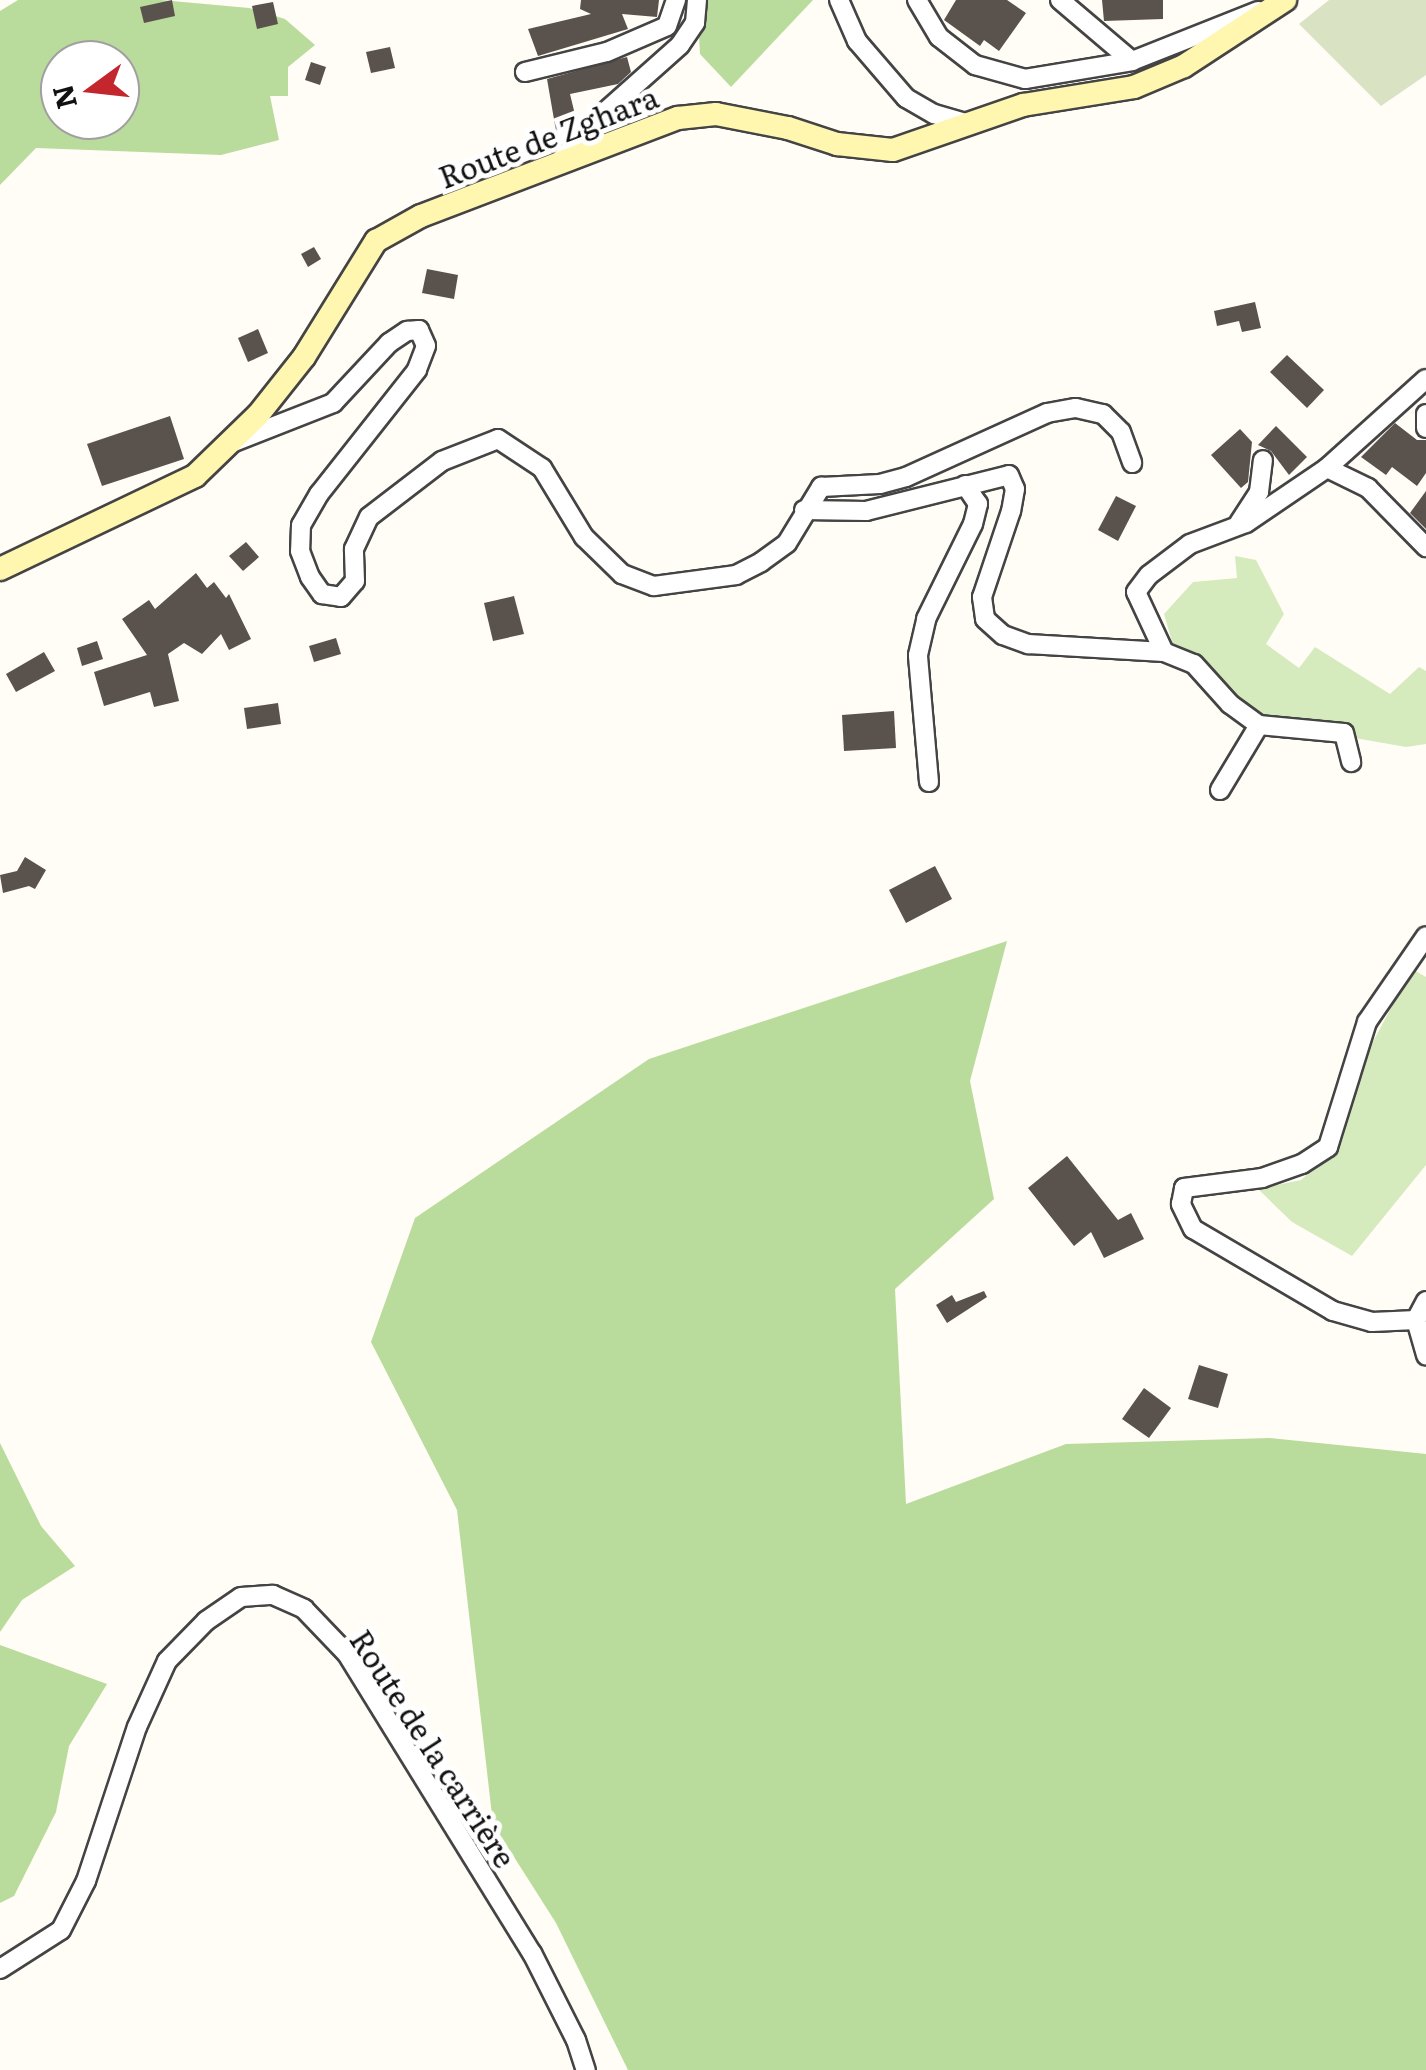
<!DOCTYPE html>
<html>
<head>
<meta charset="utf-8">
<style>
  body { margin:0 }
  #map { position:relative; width:1426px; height:2070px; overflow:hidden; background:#fffdf5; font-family:Literata,serif }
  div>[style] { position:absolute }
  .green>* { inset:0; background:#d5ebbd }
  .forest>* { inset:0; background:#b9dc9c }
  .cemetery>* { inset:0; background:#d9e3c4 }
  .building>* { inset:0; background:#5a524d }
  .roads { filter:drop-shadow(2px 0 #444) drop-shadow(-2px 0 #444) drop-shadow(0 2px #444) drop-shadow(0 -2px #444) }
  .street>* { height:18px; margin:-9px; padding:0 9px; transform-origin:9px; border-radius:9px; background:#fff }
  .secondary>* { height:22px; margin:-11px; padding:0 11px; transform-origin:11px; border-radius:11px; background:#fff6b0 }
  span { translate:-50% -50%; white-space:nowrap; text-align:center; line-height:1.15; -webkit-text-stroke:10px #fff; paint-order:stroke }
  .street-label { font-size:30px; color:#111 }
  .north { position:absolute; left:40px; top:40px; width:100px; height:100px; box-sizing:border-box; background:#fff; border:2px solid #a0a0a0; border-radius:50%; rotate:255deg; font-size:28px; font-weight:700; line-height:40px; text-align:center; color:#111 }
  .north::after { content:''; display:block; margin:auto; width:35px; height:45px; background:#c4262e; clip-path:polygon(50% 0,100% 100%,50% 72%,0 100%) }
</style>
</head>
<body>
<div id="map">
  <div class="green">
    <div style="clip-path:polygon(1235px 556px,1256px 560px,1284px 614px,1266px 644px,1299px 668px,1315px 647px,1390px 694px,1419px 667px,1426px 671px,1426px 744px,1406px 747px,1332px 734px,1249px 728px,1177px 659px,1164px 614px,1193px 582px,1237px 578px)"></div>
    <div style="clip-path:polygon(1412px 969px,1426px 977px,1426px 1165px,1352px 1256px,1292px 1222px,1258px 1189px,1301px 1180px,1341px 1144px,1368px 1051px)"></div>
  </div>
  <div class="forest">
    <div style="clip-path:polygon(evenodd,18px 0,161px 0,249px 8px,285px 19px,315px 45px,288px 67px,288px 96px,270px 96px,279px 140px,221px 155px,36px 148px,0 185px,0 11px,18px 0,60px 60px,120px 60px,120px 120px,60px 120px,60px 60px)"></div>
    <div style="clip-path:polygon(697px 0,813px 0,731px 87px,700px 54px)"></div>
    <div style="clip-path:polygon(1007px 941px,970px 1081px,994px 1199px,895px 1289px,906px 1504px,1066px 1444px,1270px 1438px,1426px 1454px,1426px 2070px,628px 2070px,556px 1923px,493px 1824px,457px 1510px,371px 1342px,415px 1218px,649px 1059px)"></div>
    <div style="clip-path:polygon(0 1443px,41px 1526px,75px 1566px,22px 1600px,0 1632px)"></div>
    <div style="clip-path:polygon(0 1645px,107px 1684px,69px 1746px,56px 1812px,14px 1896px,0 1903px)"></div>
  </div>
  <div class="cemetery">
    <div style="clip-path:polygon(1329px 0,1426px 0,1426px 75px,1381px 106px,1299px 24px)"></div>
  </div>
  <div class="building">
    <div style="clip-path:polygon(172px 0,175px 16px,144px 23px,140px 7px)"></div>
    <div style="clip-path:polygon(581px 0,659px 0,657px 17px,622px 14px,628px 29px,538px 56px,528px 29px,591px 14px,580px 9px)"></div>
    <div style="clip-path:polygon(956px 0,1007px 0,1026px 13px,999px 51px,984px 40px,980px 46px,944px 20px)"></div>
    <div style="clip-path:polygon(1102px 0,1163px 0,1163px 19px,1104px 21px)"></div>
    <div style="clip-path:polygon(273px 2px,278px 24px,257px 29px,252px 6px)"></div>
    <div style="clip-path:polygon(390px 47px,395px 68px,371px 73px,366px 52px)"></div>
    <div style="clip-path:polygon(627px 57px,631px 72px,618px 84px,570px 94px,577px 123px,556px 131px,547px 79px)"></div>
    <div style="clip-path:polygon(311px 62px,326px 67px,320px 85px,305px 80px)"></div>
    <div style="clip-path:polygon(314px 247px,321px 259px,308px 267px,301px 254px)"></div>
    <div style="clip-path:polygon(427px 269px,458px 275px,454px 299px,422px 293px)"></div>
    <div style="clip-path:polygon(1255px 302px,1261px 328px,1242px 332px,1239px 321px,1217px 326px,1214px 311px)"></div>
    <div style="clip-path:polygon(258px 329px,268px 353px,248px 362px,238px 338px)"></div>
    <div style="clip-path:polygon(1287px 355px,1324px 390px,1307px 408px,1270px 372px)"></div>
    <div style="clip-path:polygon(170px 416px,184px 459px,102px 486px,87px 444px)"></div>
    <div style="clip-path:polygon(1395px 423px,1417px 440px,1426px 440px,1426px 473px,1417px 486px,1392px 467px,1386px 475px,1361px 457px)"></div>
    <div style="clip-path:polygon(1276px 426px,1307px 457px,1289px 475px,1271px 451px,1258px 445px)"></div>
    <div style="clip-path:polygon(1240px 429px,1252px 442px,1248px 482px,1241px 488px,1211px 455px)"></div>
    <div style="clip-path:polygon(1426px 491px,1426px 529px,1410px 513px)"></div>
    <div style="clip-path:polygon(1116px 496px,1136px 506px,1118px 541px,1098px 530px)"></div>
    <div style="clip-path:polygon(246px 542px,259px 557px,243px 571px,229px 556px)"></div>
    <div style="clip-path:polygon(196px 573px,207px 588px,214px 582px,226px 598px,229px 594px,251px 639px,229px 650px,221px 634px,202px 654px,184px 643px,168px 654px,179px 701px,154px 707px,150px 692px,104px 706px,94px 672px,147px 655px,122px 619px,149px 600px,155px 609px)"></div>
    <div style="clip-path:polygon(514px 596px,524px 634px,493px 641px,484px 603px)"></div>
    <div style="clip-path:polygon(336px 638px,341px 654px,314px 662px,309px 646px)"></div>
    <div style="clip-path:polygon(97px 641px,103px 659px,82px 666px,77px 648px)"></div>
    <div style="clip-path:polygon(44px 652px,55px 671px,16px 692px,6px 674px)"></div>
    <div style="clip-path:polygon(278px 703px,281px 724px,247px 729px,244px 708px)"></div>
    <div style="clip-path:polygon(894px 711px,896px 748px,844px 751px,842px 715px)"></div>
    <div style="clip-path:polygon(25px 857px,46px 870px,35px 889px,29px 886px,3px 893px,0 875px,17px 871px)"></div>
    <div style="clip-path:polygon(935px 866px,952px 899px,906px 923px,889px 890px)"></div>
    <div style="clip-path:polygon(1067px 1156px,1118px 1220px,1131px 1213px,1144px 1239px,1104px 1258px,1091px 1232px,1074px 1246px,1028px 1188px)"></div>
    <div style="clip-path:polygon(984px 1291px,987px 1297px,947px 1323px,936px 1305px,952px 1295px,956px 1302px)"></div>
    <div style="clip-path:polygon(1199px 1365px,1228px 1374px,1218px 1408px,1188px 1399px)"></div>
    <div style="clip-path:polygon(1144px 1388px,1171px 1408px,1149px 1438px,1122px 1419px)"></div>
  </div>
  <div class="roads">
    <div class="street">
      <div style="left:839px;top:0;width:45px;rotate:66.3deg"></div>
      <div style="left:857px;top:41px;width:75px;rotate:49.3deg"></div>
      <div style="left:906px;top:98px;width:32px;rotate:30deg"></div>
      <div style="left:934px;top:114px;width:35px;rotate:16deg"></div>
      <div style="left:917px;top:0;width:43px;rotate:59.3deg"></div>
      <div style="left:939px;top:37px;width:46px;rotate:37.9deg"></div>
      <div style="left:975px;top:65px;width:52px;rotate:15.6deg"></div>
      <div style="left:1025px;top:79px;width:109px;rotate:-9.5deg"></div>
      <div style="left:1132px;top:61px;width:136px;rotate:-21.6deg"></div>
      <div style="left:1060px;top:0;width:94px;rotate:40.3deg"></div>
      <div style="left:525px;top:72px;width:84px;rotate:-13.7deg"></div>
      <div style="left:607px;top:52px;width:65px;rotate:-23.4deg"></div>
      <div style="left:667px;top:26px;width:28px;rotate:-71deg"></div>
      <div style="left:558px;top:163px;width:59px;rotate:-48.4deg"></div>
      <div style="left:597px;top:119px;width:111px;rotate:-41.7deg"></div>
      <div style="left:680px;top:45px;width:27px;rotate:-56deg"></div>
      <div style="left:695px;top:23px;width:23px;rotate:-85deg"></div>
      <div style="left:1426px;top:414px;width:14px;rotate:90deg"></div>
      <div style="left:231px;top:443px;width:110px;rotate:-21.4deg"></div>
      <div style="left:333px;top:403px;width:82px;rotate:-47deg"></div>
      <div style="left:389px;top:343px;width:22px;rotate:-34deg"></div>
      <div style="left:407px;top:331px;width:12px;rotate:-5deg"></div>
      <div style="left:419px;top:330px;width:17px;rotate:66deg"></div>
      <div style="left:426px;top:346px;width:26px;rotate:111deg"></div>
      <div style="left:417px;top:370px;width:158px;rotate:128.3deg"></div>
      <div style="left:319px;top:494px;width:36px;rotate:120deg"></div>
      <div style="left:301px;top:525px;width:26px;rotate:92deg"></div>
      <div style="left:300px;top:551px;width:28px;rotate:69deg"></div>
      <div style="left:310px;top:577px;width:21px;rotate:55deg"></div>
      <div style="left:322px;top:594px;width:19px;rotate:9deg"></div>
      <div style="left:341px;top:597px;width:21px;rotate:-49deg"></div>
      <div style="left:355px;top:581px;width:32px;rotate:-92deg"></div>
      <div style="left:354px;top:549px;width:35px;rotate:-65deg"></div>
      <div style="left:369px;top:517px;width:92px;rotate:-37.5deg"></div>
      <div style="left:442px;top:461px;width:60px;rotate:-21.4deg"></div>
      <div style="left:498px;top:439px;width:53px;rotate:33.4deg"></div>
      <div style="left:542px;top:468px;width:81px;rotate:58.7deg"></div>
      <div style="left:584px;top:537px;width:53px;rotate:44.2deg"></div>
      <div style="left:622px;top:574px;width:34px;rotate:21deg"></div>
      <div style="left:654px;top:586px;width:83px;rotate:-7.6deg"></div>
      <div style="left:736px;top:575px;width:28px;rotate:-27deg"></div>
      <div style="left:761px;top:562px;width:32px;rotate:-36deg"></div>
      <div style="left:787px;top:543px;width:66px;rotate:-58.7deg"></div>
      <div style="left:821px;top:487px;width:59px;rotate:-2.9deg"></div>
      <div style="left:880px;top:484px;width:27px;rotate:-15deg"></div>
      <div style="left:906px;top:477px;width:155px;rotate:-24.4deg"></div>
      <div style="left:1047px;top:413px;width:29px;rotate:-10deg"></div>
      <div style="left:1076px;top:408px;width:28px;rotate:13deg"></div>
      <div style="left:1103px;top:414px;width:25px;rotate:45deg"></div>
      <div style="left:1121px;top:432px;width:33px;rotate:70deg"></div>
      <div style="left:1327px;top:468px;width:46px;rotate:26deg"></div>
      <div style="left:1368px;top:488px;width:83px;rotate:45.5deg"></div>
      <div style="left:804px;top:510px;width:62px;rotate:0.9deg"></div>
      <div style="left:866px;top:511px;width:147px;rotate:-14.1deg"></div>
      <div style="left:1009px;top:475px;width:15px;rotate:67deg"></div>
      <div style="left:1015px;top:489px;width:22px;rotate:100deg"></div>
      <div style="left:1011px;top:511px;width:91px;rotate:108.6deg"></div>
      <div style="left:982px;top:597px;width:22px;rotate:82deg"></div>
      <div style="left:985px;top:619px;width:24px;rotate:42deg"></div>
      <div style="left:1003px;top:635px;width:27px;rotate:20deg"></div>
      <div style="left:1028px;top:644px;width:136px;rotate:3.4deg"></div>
      <div style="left:1164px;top:652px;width:32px;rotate:22deg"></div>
      <div style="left:1194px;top:664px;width:54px;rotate:48deg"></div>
      <div style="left:1230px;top:704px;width:36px;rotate:36deg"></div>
      <div style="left:1259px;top:725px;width:85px;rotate:5.4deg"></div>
      <div style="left:1344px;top:733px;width:30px;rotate:76deg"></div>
      <div style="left:1239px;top:523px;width:37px;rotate:-57deg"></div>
      <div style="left:1259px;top:492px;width:32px;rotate:-83deg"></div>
      <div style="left:1164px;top:652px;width:66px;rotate:-115deg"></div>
      <div style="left:1136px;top:592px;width:21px;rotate:-53deg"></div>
      <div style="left:1149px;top:575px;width:51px;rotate:-37.1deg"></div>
      <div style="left:1190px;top:544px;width:60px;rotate:-20.6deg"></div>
      <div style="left:1246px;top:523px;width:98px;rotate:-34.2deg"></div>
      <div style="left:1327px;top:468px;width:133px;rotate:-42deg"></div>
      <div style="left:929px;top:782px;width:127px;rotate:-95deg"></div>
      <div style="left:918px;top:655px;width:37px;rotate:-77deg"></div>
      <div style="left:926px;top:619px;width:106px;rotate:-63.7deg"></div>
      <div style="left:973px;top:524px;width:21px;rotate:-76deg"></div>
      <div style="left:978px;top:504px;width:23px;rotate:-124deg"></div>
      <div style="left:1220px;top:790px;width:76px;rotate:-59deg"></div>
      <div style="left:1426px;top:1301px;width:21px;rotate:118deg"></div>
      <div style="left:1416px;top:1320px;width:37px;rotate:74deg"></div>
      <div style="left:1416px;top:1320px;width:44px;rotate:177.4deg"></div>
      <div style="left:1372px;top:1322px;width:41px;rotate:-164.2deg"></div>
      <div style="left:1333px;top:1311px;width:162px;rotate:-149.6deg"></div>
      <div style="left:1193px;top:1229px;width:28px;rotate:-116deg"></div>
      <div style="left:1181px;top:1204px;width:16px;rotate:-79deg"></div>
      <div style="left:1184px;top:1188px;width:79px;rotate:-7.3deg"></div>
      <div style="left:1262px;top:1178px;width:42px;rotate:-19.3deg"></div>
      <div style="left:1302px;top:1164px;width:31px;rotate:-33deg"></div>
      <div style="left:1328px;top:1147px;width:131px;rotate:-72.7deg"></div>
      <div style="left:1367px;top:1022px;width:104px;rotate:-55.5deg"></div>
      <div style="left:0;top:1969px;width:72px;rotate:-32.6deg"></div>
      <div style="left:61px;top:1930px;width:55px;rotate:-63deg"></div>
      <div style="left:86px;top:1881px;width:162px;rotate:-71.7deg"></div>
      <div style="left:137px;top:1727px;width:72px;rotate:-65.6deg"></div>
      <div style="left:167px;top:1661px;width:56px;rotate:-45.7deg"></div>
      <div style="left:206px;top:1621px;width:42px;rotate:-34.4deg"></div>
      <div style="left:241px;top:1597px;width:32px;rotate:-4deg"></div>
      <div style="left:273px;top:1595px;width:34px;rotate:24deg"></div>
      <div style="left:304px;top:1609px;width:62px;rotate:46.3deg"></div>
      <div style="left:347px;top:1654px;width:352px;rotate:58.3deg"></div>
      <div style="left:532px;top:1953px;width:97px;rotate:63.2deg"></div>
      <div style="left:576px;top:2040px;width:32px;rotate:72deg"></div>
    </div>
    <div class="secondary">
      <div style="left:0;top:569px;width:216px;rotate:-25.5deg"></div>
      <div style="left:195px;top:476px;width:88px;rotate:-44.1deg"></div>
      <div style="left:258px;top:415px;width:74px;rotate:-51.6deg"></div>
      <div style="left:304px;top:357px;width:137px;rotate:-58.2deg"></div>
      <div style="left:376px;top:241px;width:51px;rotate:-29.1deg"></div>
      <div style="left:421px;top:216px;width:275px;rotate:-20.9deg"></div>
      <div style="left:678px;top:118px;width:38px;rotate:-6deg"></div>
      <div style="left:716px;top:114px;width:73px;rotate:11deg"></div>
      <div style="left:788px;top:128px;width:52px;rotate:18.1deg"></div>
      <div style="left:837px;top:144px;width:56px;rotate:6.1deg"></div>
      <div style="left:893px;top:150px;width:138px;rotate:-19.1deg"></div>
      <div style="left:1023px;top:105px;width:112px;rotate:-9.2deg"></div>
      <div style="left:1134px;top:87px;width:54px;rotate:-22.8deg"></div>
      <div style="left:1184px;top:66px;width:121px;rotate:-33.2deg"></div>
    </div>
  </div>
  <div class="street-label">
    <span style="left:548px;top:136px;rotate:-21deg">Route de Zghara</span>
    <span style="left:434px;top:1748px;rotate:57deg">Route de la carrière</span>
  </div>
  <div class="north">N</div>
</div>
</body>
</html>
